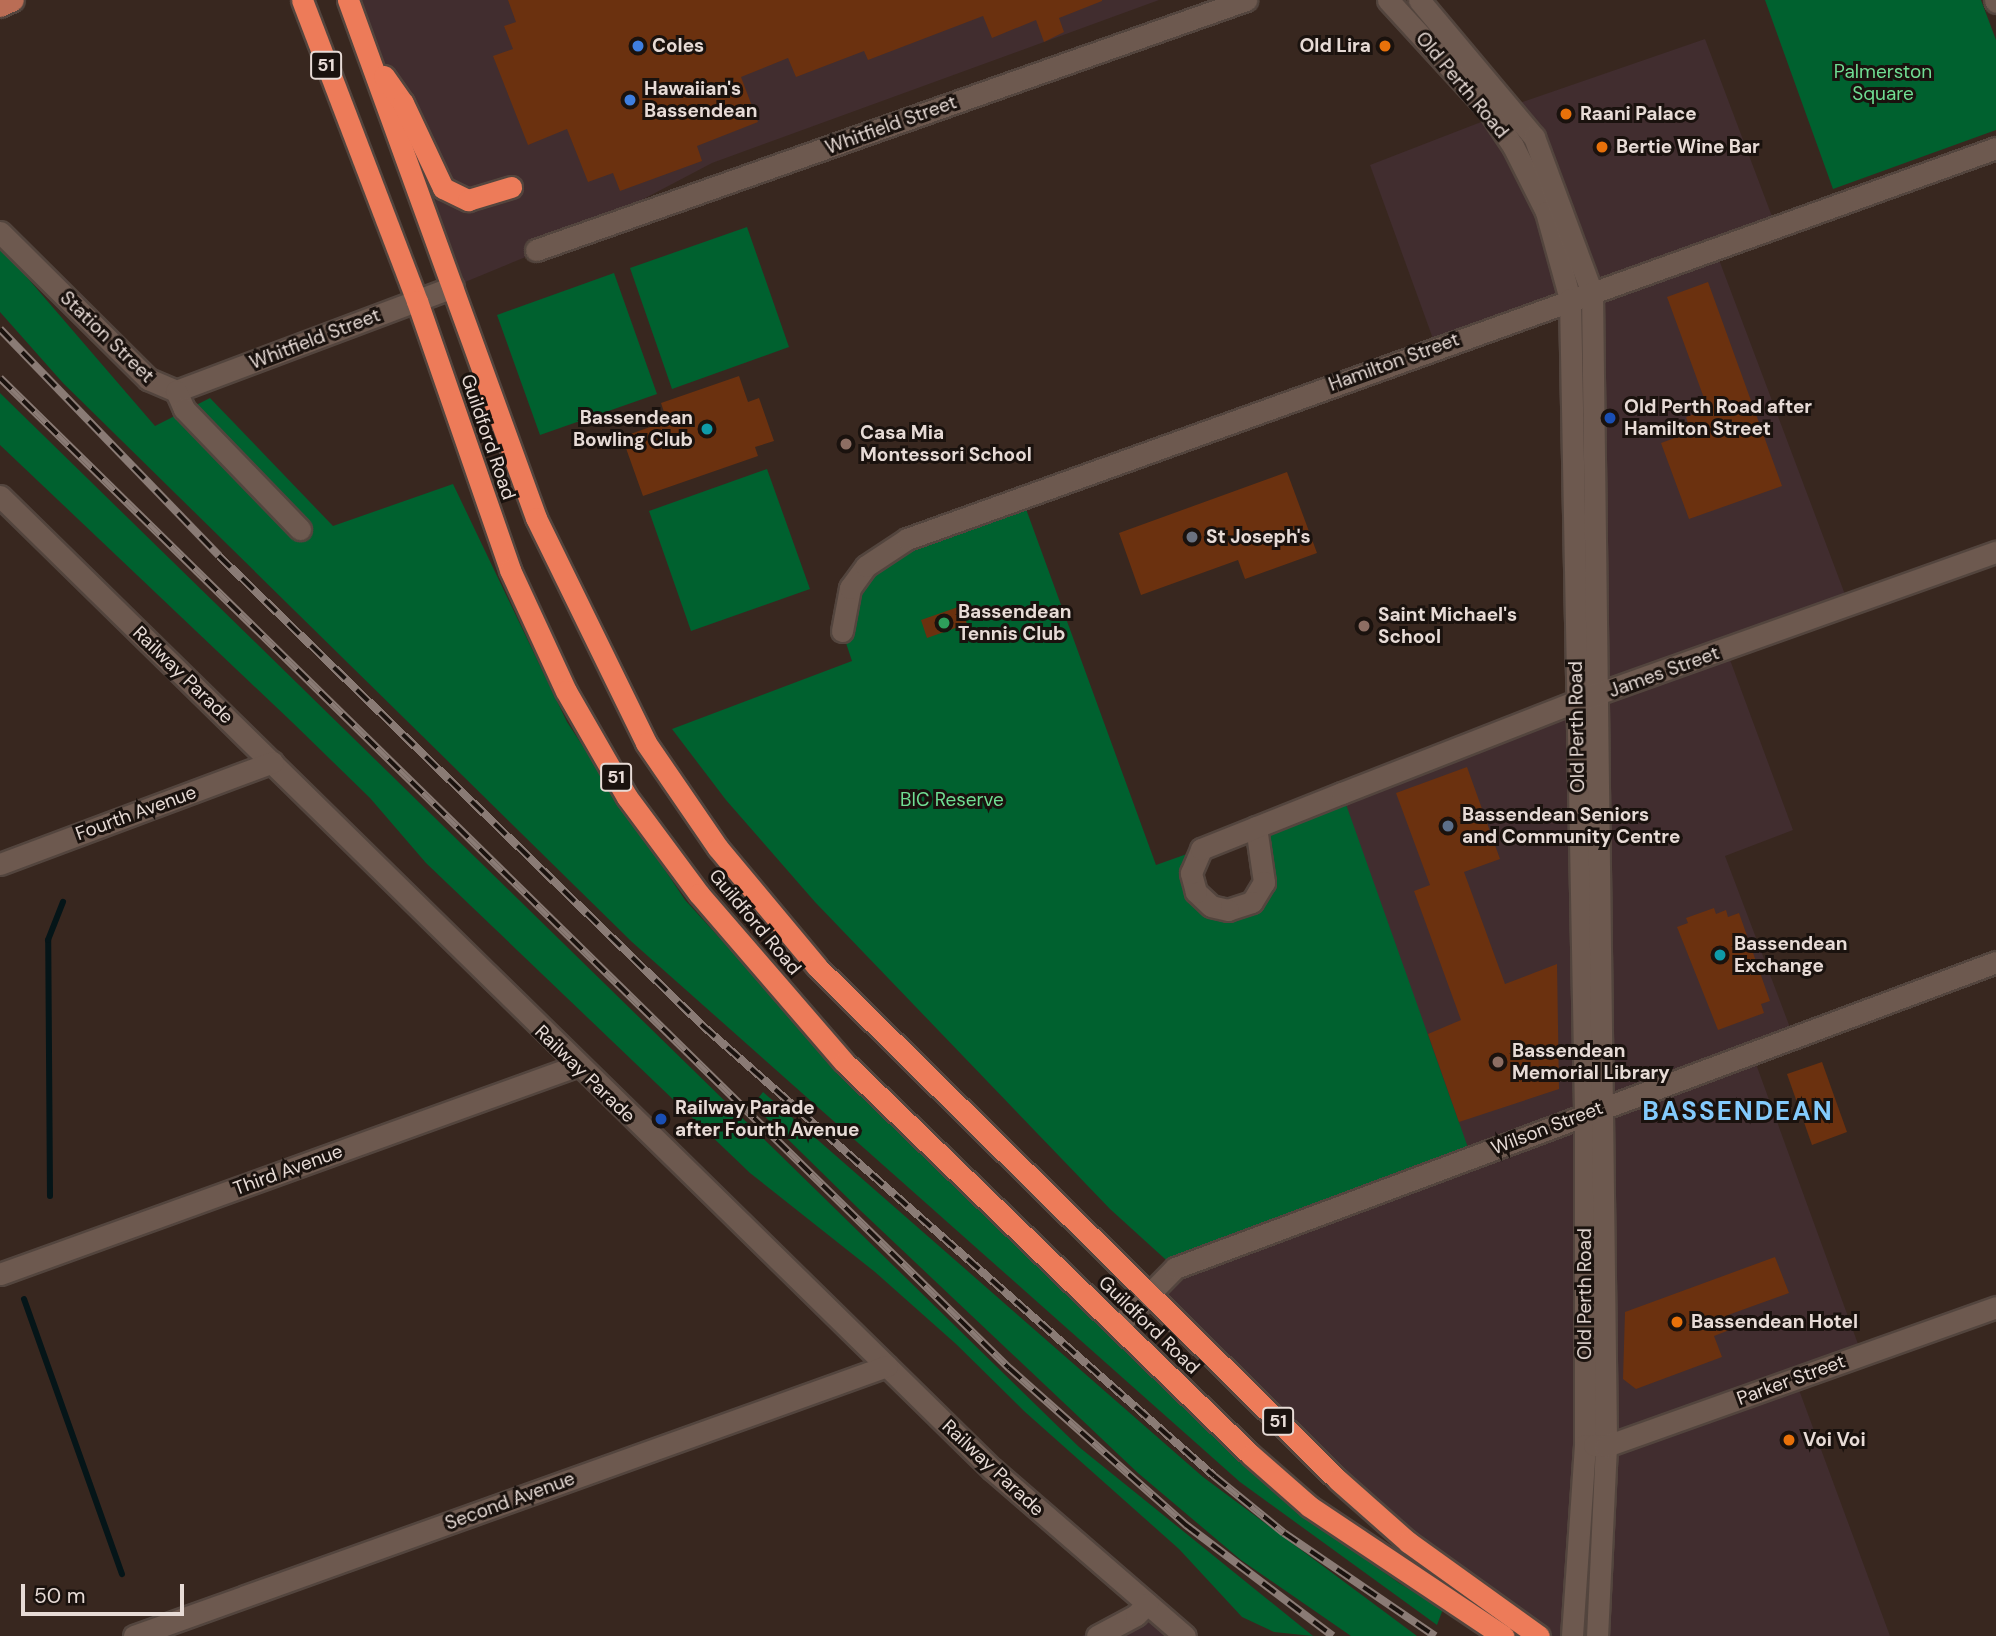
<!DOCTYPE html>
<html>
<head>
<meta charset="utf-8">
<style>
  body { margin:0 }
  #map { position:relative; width:1996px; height:1636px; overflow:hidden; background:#38271f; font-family:"DM Sans",sans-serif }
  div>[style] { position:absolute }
  .commercial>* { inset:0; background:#412d2f }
  .green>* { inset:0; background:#00612f }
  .stream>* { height:6px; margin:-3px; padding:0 3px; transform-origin:3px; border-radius:3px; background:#051518 }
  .building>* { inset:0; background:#6b310f }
  .roads { filter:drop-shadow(2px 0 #53453e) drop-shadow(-2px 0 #53453e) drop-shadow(0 2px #53453e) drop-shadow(0 -2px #53453e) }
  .minor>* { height:21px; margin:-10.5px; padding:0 10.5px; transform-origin:10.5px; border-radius:10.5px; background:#6d594f }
  .major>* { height:21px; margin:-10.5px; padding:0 10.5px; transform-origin:10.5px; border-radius:10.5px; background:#ba6d55 }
  .highway>* { height:21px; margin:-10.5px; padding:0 10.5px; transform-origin:10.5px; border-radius:10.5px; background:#ed7b59 }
  .rail>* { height:8px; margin-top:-4px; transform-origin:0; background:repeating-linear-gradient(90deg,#1a120e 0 16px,#8a7b75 0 32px); box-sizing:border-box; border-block:2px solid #8a7b75 }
  .dots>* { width:19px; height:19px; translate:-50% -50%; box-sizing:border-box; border:4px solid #1a120e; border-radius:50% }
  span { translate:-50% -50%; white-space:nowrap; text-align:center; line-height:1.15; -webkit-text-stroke:6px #1a120e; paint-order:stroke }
  .shield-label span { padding:2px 5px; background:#1a120e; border:2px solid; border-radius:5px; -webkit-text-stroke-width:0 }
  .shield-label { font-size:18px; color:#e7dbd6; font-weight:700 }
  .poi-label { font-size:19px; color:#e7dbd6; font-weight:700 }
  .left { translate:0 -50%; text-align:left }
  .right { translate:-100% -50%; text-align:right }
  .park-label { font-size:19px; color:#70de93 }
  .street-label { font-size:19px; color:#e7dbd6 }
  .district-label { font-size:26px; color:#83cafc; font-weight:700; letter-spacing:2px }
  .scale { position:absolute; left:21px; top:1584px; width:163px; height:32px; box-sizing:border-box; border:4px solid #e7dbd6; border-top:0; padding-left:9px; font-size:21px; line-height:24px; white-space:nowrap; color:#e7dbd6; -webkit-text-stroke:5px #1a120e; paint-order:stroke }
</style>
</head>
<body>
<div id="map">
  <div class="commercial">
    <div style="clip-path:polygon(348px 0,1159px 0,712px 163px,562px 242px,453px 287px)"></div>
    <div style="clip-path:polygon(1705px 39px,1776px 227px,1715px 249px,1849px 605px,1726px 649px,1793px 830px,1725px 856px,1794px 1038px,1752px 1053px,1862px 1355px,1795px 1379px,1890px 1636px,1597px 1636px,1592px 293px,1511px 106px)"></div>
    <div style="clip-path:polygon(1494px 117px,1513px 146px,1570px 299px,1436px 347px,1370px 165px)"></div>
    <div style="clip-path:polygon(1577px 701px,1585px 1113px,1572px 1636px,1541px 1636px,1408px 1542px,1148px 1295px,1175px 1268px,1342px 793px)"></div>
    <div style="clip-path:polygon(1147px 1604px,1185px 1636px,1082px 1636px)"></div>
  </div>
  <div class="green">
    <div style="clip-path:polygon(1765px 0,1981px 0,1996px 40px,1996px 130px,1833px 189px)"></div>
    <div style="clip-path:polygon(747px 227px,789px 347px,672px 389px,630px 268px)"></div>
    <div style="clip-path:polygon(0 246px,155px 426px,210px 398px,333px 526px,453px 484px,567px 722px,685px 900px,873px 1105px,1311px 1519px,1399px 1583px,1443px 1609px,1437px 1625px,1240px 1482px,632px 942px,63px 383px,0 312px)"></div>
    <div style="clip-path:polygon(614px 273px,657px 394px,540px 435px,497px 315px)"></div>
    <div style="clip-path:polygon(0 393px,1079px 1447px,1313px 1636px,1274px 1632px,1242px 1617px,1179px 1549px,1024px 1411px,956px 1344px,875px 1272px,750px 1173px,426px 863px,370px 798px,293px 723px,0 445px)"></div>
    <div style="clip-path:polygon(767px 469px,810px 589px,691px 631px,649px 511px)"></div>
    <div style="clip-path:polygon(1022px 498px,1156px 865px,1201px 849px,1191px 873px,1211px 906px,1252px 902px,1256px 827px,1342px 793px,1471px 1156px,1175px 1268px,1110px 1209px,815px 902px,726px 800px,672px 729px,852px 661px,842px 631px,866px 566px)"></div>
    <div style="clip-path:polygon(763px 1092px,1203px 1477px,1417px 1636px,1351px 1636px,1241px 1560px,1138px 1473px,861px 1211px,753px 1105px)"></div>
  </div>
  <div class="stream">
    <div style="left:50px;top:1196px;width:256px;rotate:-90.4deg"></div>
    <div style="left:48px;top:940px;width:41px;rotate:-68.5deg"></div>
    <div style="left:24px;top:1299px;width:292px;rotate:70.4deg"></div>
  </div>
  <div class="building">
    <div style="clip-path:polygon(508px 0,1102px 0,1102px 1px,1059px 18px,1064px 32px,1044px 42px,1036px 20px,992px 38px,983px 16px,868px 60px,864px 51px,796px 77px,788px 58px,741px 77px,758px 122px,697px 146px,702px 161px,620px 191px,613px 173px,588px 182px,567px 129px,528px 145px,493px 56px,513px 49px,504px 26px,516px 22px)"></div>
    <div style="clip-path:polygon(1708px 282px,1782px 486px,1689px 519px,1661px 443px,1691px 432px,1686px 417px,1708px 409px,1667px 297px)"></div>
    <div style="clip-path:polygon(739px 376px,748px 402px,759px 398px,774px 441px,755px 447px,758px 456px,643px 496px,622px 437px,667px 421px,661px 403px)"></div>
    <div style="clip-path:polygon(1287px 472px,1317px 553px,1245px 579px,1238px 560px,1141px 595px,1119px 533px)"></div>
    <div style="clip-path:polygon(961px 606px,967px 624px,927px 638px,921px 620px)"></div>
    <div style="clip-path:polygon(1467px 767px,1500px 859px,1464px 872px,1505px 984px,1557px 964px,1559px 1089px,1459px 1122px,1428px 1034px,1461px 1020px,1414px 891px,1430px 885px,1396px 793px)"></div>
    <div style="clip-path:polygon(1714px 908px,1716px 914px,1726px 910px,1728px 917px,1739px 913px,1770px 1001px,1761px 1004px,1764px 1013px,1718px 1030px,1677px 927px,1688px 923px,1686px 918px)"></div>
    <div style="clip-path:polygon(1822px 1062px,1847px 1132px,1812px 1145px,1787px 1074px)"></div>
    <div style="clip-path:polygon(1775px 1257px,1789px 1293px,1728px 1315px,1732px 1329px,1714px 1336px,1722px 1357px,1636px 1389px,1623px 1379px,1625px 1312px)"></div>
  </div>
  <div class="roads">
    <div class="minor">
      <div style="left:1388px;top:0;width:148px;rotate:47.5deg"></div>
      <div style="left:1488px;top:109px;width:45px;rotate:56deg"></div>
      <div style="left:1513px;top:146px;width:74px;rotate:63.4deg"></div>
      <div style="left:1546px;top:212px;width:90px;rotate:74.6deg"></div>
      <div style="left:1570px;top:299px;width:814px;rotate:88.94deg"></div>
      <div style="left:1585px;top:1113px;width:332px;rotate:90deg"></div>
      <div style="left:1585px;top:1445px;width:191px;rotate:93.9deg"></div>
      <div style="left:1419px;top:0;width:179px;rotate:50deg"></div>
      <div style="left:1534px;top:137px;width:166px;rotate:69.6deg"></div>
      <div style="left:1592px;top:293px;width:1153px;rotate:89.3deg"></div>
      <div style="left:1606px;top:1446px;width:190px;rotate:92.7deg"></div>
      <div style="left:1995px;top:0;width:2px;rotate:63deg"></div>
      <div style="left:0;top:232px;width:209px;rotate:44.8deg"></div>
      <div style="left:148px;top:379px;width:30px;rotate:23deg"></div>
      <div style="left:176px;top:391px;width:296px;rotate:-20.6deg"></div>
      <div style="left:536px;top:250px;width:753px;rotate:-19.4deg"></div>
      <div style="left:176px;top:391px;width:20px;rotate:66deg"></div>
      <div style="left:184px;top:409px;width:167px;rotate:46deg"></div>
      <div style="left:0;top:496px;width:1390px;rotate:44.45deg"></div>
      <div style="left:992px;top:1469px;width:255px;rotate:40.9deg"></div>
      <div style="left:842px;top:631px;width:44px;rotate:-79.5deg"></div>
      <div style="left:850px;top:588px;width:27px;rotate:-54deg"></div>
      <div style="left:866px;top:566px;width:49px;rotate:-33.4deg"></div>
      <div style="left:907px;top:539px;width:1157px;rotate:-19.75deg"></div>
      <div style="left:1256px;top:827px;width:56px;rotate:81.7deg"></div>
      <div style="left:1264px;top:882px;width:23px;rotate:121deg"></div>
      <div style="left:1252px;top:902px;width:25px;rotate:162deg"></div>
      <div style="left:1228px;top:910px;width:17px;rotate:-167deg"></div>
      <div style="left:1211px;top:906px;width:21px;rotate:-137deg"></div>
      <div style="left:1196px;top:892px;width:20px;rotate:-105deg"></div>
      <div style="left:1191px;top:873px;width:26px;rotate:-67deg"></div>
      <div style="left:1201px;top:849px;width:152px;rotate:-21.7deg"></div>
      <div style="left:1342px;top:793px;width:252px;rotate:-21.4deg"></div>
      <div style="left:1577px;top:701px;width:445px;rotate:-19.6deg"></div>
      <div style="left:0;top:864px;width:291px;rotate:-20.5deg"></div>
      <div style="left:0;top:1274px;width:612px;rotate:-19.86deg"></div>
      <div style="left:1118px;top:1326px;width:81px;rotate:-45.5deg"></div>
      <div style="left:1175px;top:1268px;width:876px;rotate:-20.44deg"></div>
      <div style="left:1594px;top:1445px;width:12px;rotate:5deg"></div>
      <div style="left:1606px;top:1446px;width:414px;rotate:-19.6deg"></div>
      <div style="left:134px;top:1636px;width:800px;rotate:-19.73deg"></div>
      <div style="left:1097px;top:1636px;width:44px;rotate:-28.3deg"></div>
      <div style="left:1136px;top:1615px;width:16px;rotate:-45deg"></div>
    </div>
    <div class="major">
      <div style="left:0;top:6px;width:14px;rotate:-25deg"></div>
    </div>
    <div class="highway">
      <div style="left:302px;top:0;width:322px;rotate:69.1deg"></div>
      <div style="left:417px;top:301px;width:285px;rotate:70.9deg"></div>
      <div style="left:510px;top:570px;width:133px;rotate:65.2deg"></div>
      <div style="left:566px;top:691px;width:122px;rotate:60.1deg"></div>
      <div style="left:627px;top:797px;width:121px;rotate:53.4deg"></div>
      <div style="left:699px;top:894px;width:222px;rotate:49.2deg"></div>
      <div style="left:844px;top:1062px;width:566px;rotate:44deg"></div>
      <div style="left:1251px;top:1455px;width:77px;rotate:41.3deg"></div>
      <div style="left:1309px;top:1506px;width:234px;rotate:33.8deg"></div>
      <div style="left:348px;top:0;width:551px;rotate:70.05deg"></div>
      <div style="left:536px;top:518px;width:250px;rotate:63.9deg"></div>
      <div style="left:646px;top:743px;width:127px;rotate:55.6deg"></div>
      <div style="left:718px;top:848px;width:155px;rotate:50.2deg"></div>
      <div style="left:817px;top:967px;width:731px;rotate:44.56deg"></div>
      <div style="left:1338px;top:1480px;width:94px;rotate:41.5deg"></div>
      <div style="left:1408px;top:1542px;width:161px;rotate:35.7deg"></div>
      <div style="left:384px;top:76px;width:33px;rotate:55deg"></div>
      <div style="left:403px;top:103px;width:94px;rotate:64.8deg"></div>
      <div style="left:443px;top:188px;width:28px;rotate:26deg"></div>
      <div style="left:468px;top:200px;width:45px;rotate:-16.8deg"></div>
    </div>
  </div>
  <div class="rail">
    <div style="left:0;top:329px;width:315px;rotate:46deg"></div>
    <div style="left:219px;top:556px;width:675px;rotate:44.16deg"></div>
    <div style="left:703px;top:1026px;width:681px;rotate:41.37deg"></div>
    <div style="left:1214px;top:1476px;width:90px;rotate:39.2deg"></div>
    <div style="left:1284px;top:1533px;width:183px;rotate:34.3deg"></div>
    <div style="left:0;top:378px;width:1414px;rotate:44.46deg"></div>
    <div style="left:1009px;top:1368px;width:237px;rotate:41.6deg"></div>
    <div style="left:1186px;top:1525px;width:184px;rotate:37.1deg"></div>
  </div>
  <div class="dots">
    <div style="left:638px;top:46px;background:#3f7fe0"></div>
    <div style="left:1385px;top:46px;background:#e8710a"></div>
    <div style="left:630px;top:100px;background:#3f7fe0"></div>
    <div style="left:1566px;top:114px;background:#e8710a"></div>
    <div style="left:1602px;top:147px;background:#e8710a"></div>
    <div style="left:1610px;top:418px;background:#1a4fb4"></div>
    <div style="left:707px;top:429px;background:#0f9aa8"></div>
    <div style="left:846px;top:444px;background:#8d6e63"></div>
    <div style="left:1192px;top:537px;background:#6b7280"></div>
    <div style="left:944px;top:623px;background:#2e9e5b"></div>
    <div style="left:1364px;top:626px;background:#8d6e63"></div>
    <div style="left:1448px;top:826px;background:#5c6f8a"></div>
    <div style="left:1720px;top:955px;background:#0f9aa8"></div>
    <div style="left:1498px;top:1062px;background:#8d6e63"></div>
    <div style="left:661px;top:1119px;background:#1a4fb4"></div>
    <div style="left:1677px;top:1322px;background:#e8710a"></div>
    <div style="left:1789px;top:1440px;background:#e8710a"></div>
  </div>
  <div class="shield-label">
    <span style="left:326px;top:65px">51</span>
    <span style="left:616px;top:777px">51</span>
    <span style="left:1278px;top:1421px">51</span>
  </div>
  <div class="poi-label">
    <span class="left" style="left:652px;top:46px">Coles</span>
    <span class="right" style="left:1371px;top:46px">Old Lira</span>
    <span class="left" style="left:644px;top:100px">Hawaiian's<br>Bassendean</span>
    <span class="left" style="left:1580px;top:114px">Raani Palace</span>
    <span class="left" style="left:1616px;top:147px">Bertie Wine Bar</span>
    <span class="left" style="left:1624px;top:418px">Old Perth Road after<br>Hamilton Street</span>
    <span class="right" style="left:693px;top:429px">Bassendean<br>Bowling Club</span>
    <span class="left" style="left:860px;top:444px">Casa Mia<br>Montessori School</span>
    <span class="left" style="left:1206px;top:537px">St Joseph's</span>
    <span class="left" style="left:958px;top:623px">Bassendean<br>Tennis Club</span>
    <span class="left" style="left:1378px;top:626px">Saint Michael's<br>School</span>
    <span class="left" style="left:1462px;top:826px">Bassendean Seniors<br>and Community Centre</span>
    <span class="left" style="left:1734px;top:955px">Bassendean<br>Exchange</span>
    <span class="left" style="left:1512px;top:1062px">Bassendean<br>Memorial Library</span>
    <span class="left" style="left:675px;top:1119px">Railway Parade<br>after Fourth Avenue</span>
    <span class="left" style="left:1691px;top:1322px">Bassendean Hotel</span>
    <span class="left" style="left:1803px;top:1440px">Voi Voi</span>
  </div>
  <div class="park-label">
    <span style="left:1883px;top:83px">Palmerston<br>Square</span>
    <span style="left:952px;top:800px">BIC Reserve</span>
  </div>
  <div class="street-label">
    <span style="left:1462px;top:85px;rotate:50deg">Old Perth Road</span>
    <span style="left:891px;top:125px;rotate:-20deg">Whitfield Street</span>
    <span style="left:107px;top:337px;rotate:44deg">Station Street</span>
    <span style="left:315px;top:339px;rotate:-21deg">Whitfield Street</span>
    <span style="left:1394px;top:362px;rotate:-20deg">Hamilton Street</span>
    <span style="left:488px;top:437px;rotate:71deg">Guildford Road</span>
    <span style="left:1664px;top:672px;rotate:-20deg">James Street</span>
    <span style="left:183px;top:675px;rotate:44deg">Railway Parade</span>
    <span style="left:1577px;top:727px;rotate:-91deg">Old Perth Road</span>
    <span style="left:136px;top:813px;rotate:-20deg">Fourth Avenue</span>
    <span style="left:755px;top:922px;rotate:50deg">Guildford Road</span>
    <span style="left:585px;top:1074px;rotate:44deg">Railway Parade</span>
    <span style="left:1547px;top:1128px;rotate:-21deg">Wilson Street</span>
    <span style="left:288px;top:1170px;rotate:-20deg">Third Avenue</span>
    <span style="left:1585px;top:1294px;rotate:-90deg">Old Perth Road</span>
    <span style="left:1149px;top:1325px;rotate:44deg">Guildford Road</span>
    <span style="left:1791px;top:1380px;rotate:-20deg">Parker Street</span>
    <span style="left:993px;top:1468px;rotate:43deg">Railway Parade</span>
    <span style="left:510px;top:1501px;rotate:-20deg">Second Avenue</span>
  </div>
  <div class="district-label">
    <span style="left:1738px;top:1112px">BASSENDEAN</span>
  </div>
  <div class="scale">50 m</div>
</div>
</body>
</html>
